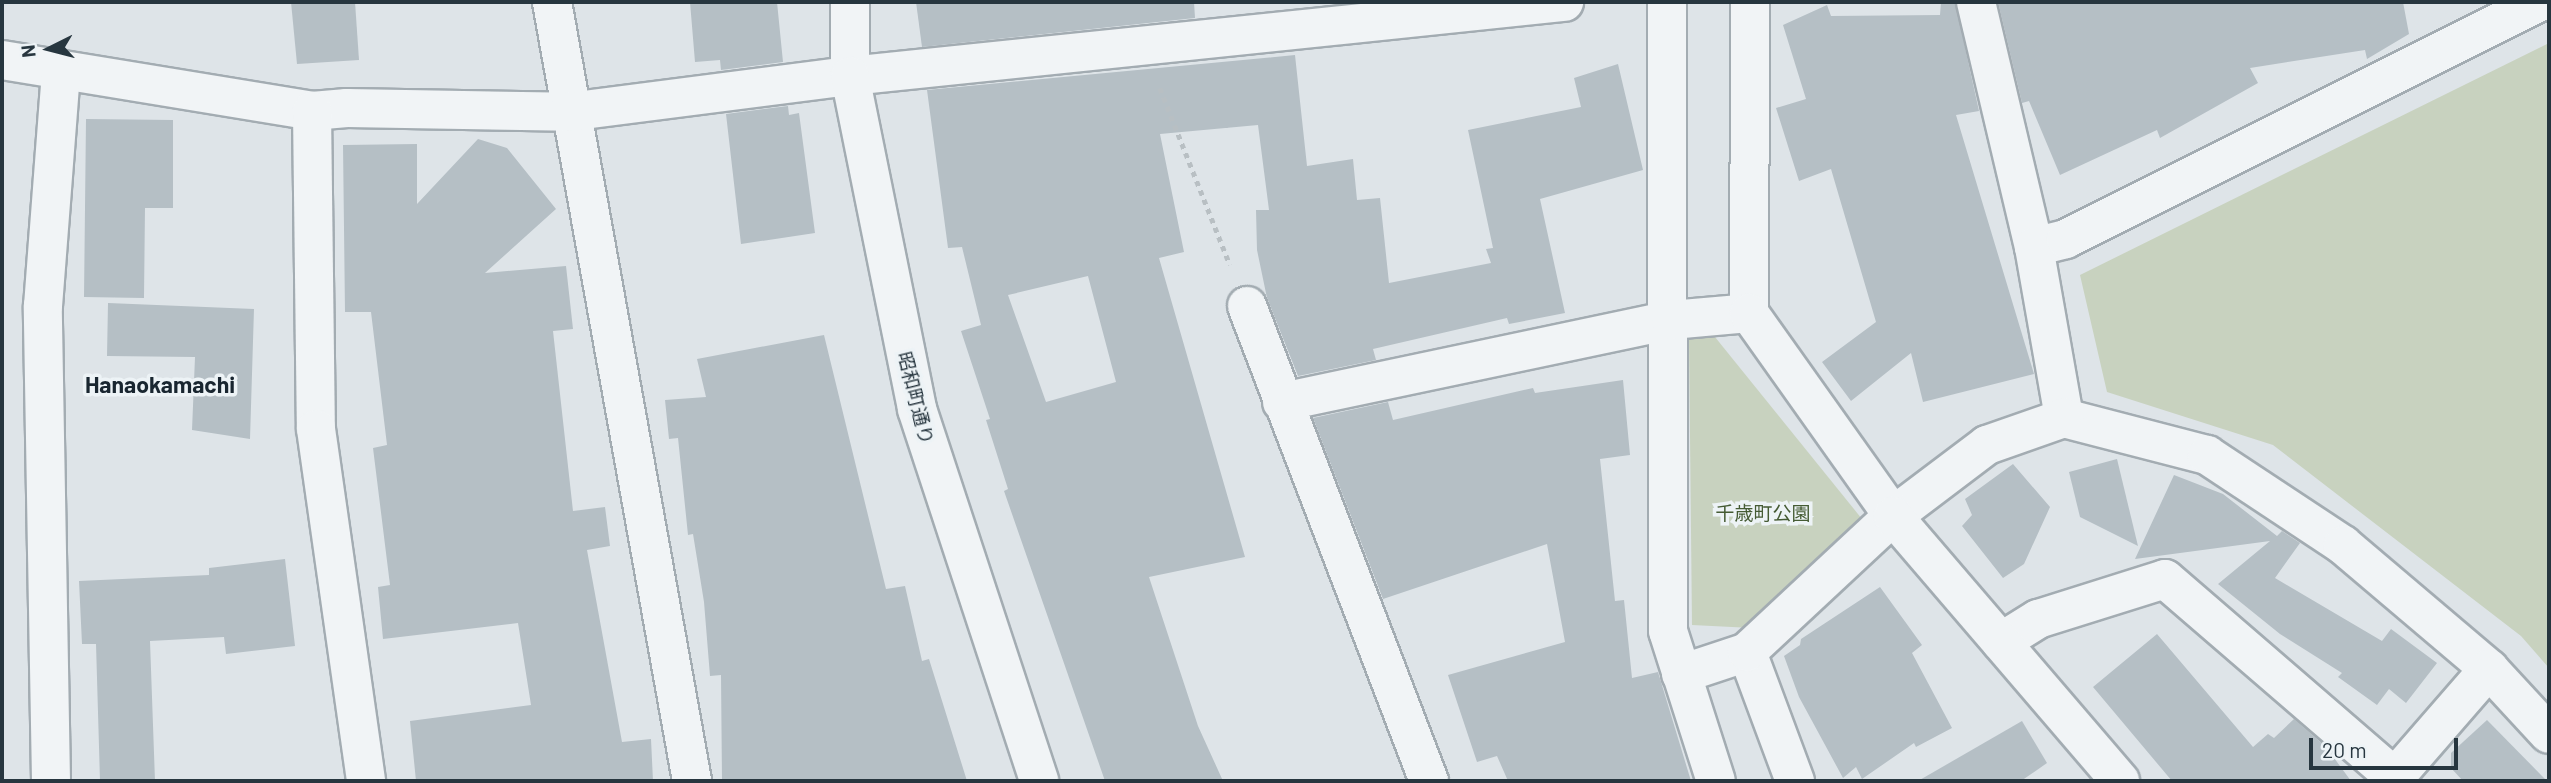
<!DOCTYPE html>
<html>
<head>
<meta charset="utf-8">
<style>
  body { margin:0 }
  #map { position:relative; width:2551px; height:783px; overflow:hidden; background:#dee4e8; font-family:Barlow,"Noto Sans JP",sans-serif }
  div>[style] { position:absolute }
  .green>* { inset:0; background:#c8d2bf }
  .building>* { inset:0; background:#b5bfc5 }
  .path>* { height:4.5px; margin-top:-2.25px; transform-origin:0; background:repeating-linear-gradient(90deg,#b8bfc3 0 5px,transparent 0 10px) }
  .roads { filter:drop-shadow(2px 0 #a3acb2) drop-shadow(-2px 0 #a3acb2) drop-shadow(0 2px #a3acb2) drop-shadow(0 -2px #a3acb2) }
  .minor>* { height:38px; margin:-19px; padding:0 19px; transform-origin:19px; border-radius:19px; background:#f1f4f6 }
  .tertiary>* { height:38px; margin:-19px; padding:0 19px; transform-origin:19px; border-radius:19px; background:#f1f4f6 }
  span { translate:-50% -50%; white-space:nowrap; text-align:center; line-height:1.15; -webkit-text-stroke:7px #edf3f6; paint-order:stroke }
  .street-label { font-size:19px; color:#27363f }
  .park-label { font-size:19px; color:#455b34 }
  .quarter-label { font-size:23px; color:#192630; font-weight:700 }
  .frame { position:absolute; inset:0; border:4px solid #27363f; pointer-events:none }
  .north { position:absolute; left:14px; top:14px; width:70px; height:70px; -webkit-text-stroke:5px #edf3f6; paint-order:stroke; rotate:264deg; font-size:19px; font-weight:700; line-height:28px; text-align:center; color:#27363f }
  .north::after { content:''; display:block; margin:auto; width:24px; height:32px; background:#27363f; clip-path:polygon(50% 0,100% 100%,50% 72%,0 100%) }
  .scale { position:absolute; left:2309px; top:738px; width:149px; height:32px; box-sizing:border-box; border:4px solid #27363f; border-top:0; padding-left:9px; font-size:21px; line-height:24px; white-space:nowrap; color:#27363f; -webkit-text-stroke:5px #edf3f6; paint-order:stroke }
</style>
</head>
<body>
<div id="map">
  <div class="green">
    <div style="clip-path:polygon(2549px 43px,2549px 668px,2521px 636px,2273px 445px,2107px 392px,2080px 275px)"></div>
    <div style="clip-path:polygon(1715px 337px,1862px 519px,1752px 628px,1692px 625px,1689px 339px)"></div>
  </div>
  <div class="building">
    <div style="clip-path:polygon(291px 2px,355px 2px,359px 60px,297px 64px)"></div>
    <div style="clip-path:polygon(690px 2px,777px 2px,783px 62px,721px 70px,720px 60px,695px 62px)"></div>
    <div style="clip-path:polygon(916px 2px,1194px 2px,1195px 18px,922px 47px)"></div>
    <div style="clip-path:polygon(1941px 2px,1955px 2px,1979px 111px,1956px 115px,2034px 374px,1923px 402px,1911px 353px,1851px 401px,1822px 362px,1876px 322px,1831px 169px,1799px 181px,1776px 108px,1806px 99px,1783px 25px,1827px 5px,1831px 16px,1940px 15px)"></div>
    <div style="clip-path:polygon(1998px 2px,2403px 2px,2409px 34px,2367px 59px,2365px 50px,2250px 68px,2258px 83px,2160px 138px,2157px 130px,2060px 175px,2029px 101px,2022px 103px)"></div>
    <div style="clip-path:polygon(evenodd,1295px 55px,1307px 166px,1353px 159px,1357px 200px,1380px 198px,1389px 283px,1491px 263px,1486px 249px,1493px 248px,1468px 130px,1581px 107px,1574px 78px,1618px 64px,1643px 170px,1540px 199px,1565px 313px,1509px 324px,1507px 318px,1373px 349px,1376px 360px,1298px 376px,1267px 298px,1257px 250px,1256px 210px,1269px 210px,1258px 125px,1160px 134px,1184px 252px,1159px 258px,1245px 557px,1149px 577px,1198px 726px,1223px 781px,1105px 781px,1004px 491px,1008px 489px,986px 420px,990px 419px,961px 331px,981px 325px,962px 247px,948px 248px,927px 90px,1295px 55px,1088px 276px,1116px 382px,1046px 402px,1008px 295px,1088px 276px)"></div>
    <div style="clip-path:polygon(788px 106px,789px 115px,799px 113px,815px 233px,741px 244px,726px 114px)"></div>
    <div style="clip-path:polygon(86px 119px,173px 120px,173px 208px,145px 208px,144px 298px,84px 297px)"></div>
    <div style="clip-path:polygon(478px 139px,507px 148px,556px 209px,485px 273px,566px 266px,573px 329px,553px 331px,573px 511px,605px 507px,610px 546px,587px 550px,622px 742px,651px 739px,653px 781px,416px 781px,410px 721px,531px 705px,518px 623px,383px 639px,378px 587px,390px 585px,373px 448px,387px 445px,371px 312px,345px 312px,343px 145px,417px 144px,417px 204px)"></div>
    <div style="clip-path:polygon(108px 303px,254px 309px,250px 439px,192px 430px,195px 357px,107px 356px)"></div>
    <div style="clip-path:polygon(824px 335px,886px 589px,905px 586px,922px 661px,929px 659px,967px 781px,722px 781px,721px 675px,710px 676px,704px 602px,693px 534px,688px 535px,678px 438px,669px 439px,665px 400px,706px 397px,697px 359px)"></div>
    <div style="clip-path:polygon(1623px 380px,1630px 455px,1600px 459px,1615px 601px,1624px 600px,1632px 678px,1658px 672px,1691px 781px,1508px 781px,1497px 756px,1477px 762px,1448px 675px,1565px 642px,1547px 544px,1383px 599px,1313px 418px,1388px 402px,1393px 420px,1533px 388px,1535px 393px)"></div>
    <div style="clip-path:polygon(2117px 459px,2138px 546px,2080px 517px,2069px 472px)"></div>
    <div style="clip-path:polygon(2013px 464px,2050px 507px,2024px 564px,2003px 578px,1962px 526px,1972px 515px,1965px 499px)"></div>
    <div style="clip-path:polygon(2174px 475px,2223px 494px,2277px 536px,2282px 531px,2300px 543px,2275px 578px,2382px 641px,2391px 629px,2437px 663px,2406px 703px,2389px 689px,2377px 705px,2338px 677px,2342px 673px,2280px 634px,2218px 584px,2270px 541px,2135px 559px)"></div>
    <div style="clip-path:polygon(285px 559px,295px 646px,226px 654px,224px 637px,150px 641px,155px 781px,100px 781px,96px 644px,82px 644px,79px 581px,209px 575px,209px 568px)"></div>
    <div style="clip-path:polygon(1880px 587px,1922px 645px,1912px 653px,1952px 728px,1916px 747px,1914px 743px,1862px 779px,1856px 767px,1843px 778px,1799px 697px,1784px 656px,1800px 645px,1801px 639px)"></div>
    <div style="clip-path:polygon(2157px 634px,2253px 747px,2268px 734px,2274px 738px,2294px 719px,2326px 747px,2351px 781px,2172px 781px,2093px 687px)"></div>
    <div style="clip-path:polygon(2487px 720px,2547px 781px,2463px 781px,2451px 768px,2451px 753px)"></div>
    <div style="clip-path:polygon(2022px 721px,2047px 763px,2021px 781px,1918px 781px)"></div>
  </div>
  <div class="path">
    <div style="left:1160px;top:88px;width:190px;rotate:68.4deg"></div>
  </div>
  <div class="roads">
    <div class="minor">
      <div style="left:552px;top:2px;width:791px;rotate:79.81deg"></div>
      <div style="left:1667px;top:2px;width:629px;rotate:89.91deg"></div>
      <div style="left:1668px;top:631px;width:157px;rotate:72.3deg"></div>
      <div style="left:1976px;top:2px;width:252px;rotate:76.7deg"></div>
      <div style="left:2034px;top:247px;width:174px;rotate:80deg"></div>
      <div style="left:2064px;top:418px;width:148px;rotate:14.5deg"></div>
      <div style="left:2207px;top:455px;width:163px;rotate:33.5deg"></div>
      <div style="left:2343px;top:545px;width:192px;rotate:40.3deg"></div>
      <div style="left:2489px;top:669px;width:88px;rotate:47.3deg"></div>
      <div style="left:2px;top:60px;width:314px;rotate:9.3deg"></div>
      <div style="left:312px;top:111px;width:35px;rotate:-5deg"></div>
      <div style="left:347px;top:108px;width:221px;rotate:1deg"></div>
      <div style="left:568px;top:112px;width:284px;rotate:-7.3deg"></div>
      <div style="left:850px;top:76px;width:718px;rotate:-5.92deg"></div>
      <div style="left:312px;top:111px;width:318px;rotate:89.3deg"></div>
      <div style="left:316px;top:429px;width:356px;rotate:81.9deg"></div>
      <div style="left:2034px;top:247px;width:33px;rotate:-14deg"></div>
      <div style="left:2066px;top:239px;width:529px;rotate:-26.61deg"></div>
      <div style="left:1247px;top:306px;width:509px;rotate:69.04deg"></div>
      <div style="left:1282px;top:402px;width:398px;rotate:-11.9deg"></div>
      <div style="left:1671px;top:320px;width:78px;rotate:-5.1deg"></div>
      <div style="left:1749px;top:313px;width:311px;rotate:-89.8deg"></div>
      <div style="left:2001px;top:642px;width:44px;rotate:-31.9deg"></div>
      <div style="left:2038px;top:619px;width:133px;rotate:-17.5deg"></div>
      <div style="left:2165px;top:579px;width:309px;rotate:40.8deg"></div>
      <div style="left:1747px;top:652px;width:138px;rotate:69.6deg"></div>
      <div style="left:1681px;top:674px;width:70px;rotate:-18.4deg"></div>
      <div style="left:1747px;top:652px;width:200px;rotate:-43deg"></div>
      <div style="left:1893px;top:516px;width:118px;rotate:-37.1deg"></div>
      <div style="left:1987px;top:445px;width:82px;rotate:-19.3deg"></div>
      <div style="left:2395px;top:777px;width:143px;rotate:-49deg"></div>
      <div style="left:51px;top:781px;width:475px;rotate:-91deg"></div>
      <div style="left:43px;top:306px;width:235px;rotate:-85.6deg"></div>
    </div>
    <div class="tertiary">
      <div style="left:850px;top:2px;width:74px;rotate:90deg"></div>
      <div style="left:850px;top:76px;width:340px;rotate:78.6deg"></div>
      <div style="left:917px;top:409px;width:391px;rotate:71.8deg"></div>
      <div style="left:1749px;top:313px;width:249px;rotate:54.6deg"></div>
      <div style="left:1893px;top:516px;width:349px;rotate:49.4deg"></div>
    </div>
  </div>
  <div class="street-label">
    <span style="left:916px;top:398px;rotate:76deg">昭和町通り</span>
  </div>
  <div class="park-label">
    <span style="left:1763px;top:513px">千歳町公園</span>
  </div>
  <div class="quarter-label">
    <span style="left:160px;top:384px">Hanaokamachi</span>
  </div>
  <div class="frame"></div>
  <div class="north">N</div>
  <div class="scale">20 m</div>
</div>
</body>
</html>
